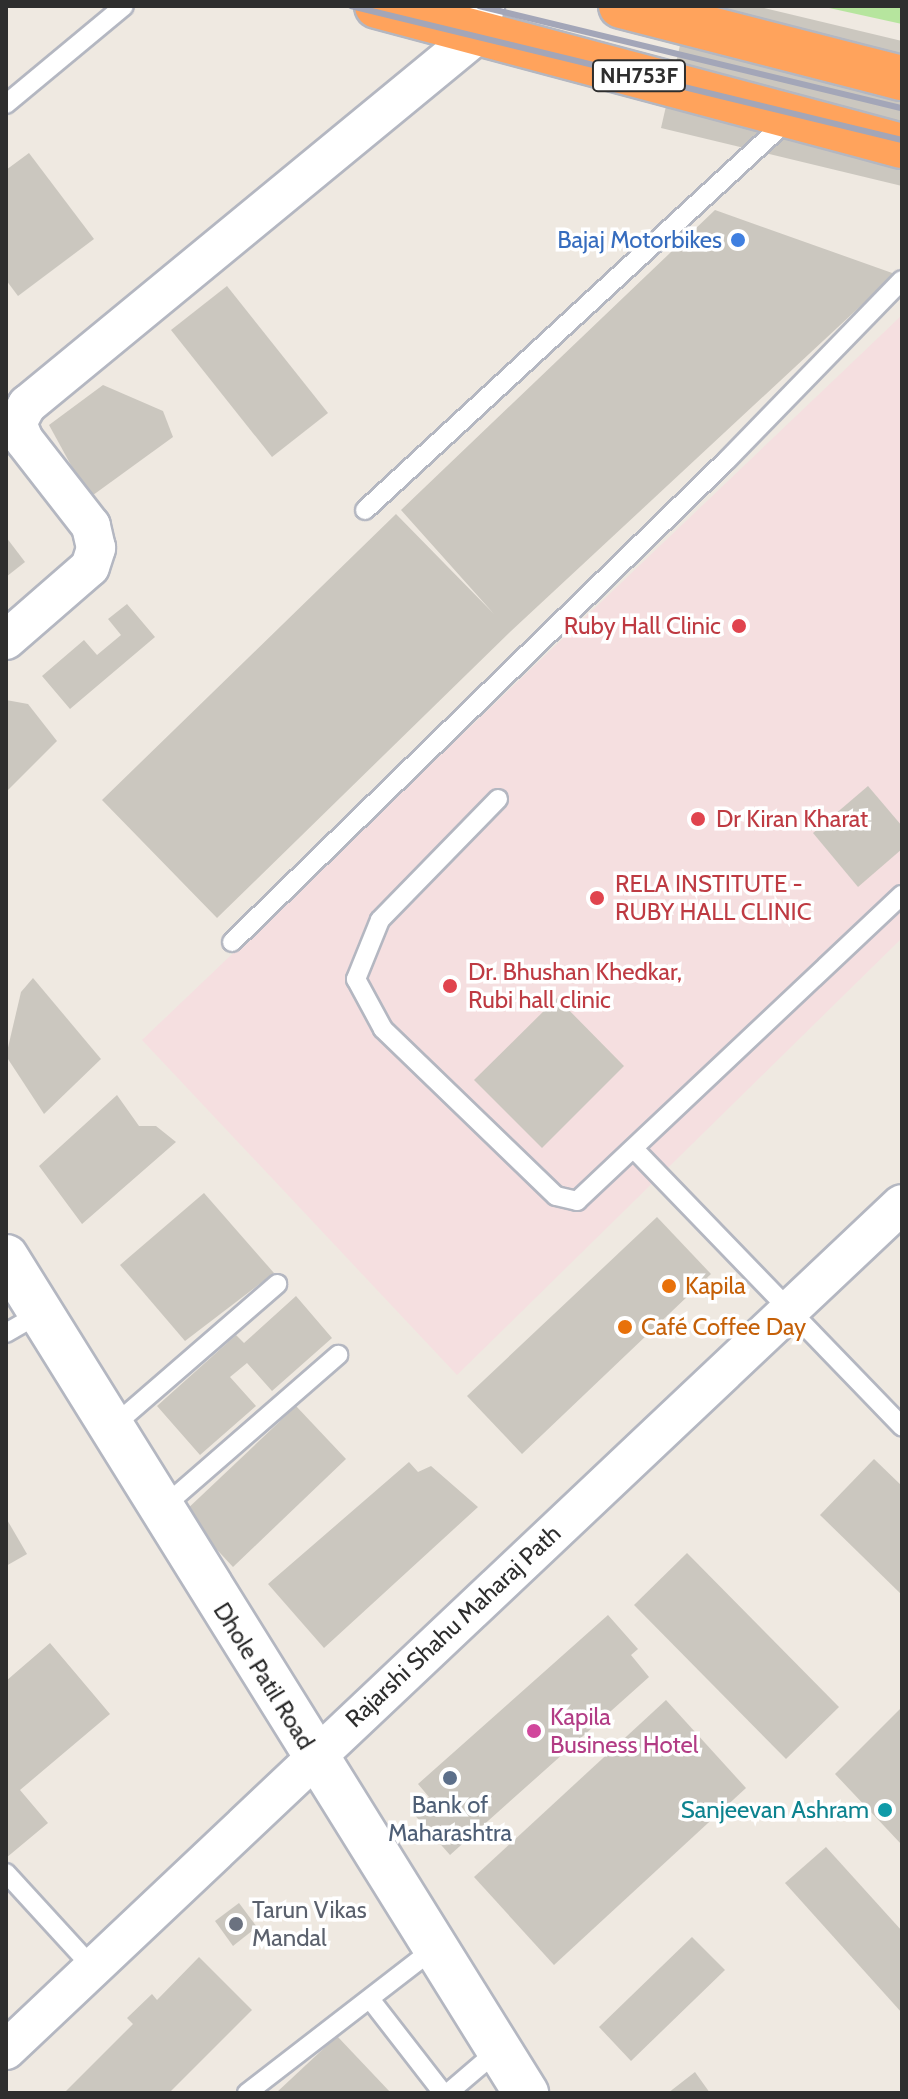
<!DOCTYPE html>
<html>
<head>
<meta charset="utf-8">
<style>
  body { margin:0 }
  #map { position:relative; width:908px; height:2099px; overflow:hidden; background:#efe9e1; font-family:Cabin,sans-serif }
  div>[style] { position:absolute }
  .medical>* { inset:0; background:#f5dfe0 }
  .green>* { inset:0; background:#b6e59e }
  .building>* { inset:0; background:#cbc7bf }
  .roads { filter:drop-shadow(2px 0 #b4b7c1) drop-shadow(-2px 0 #b4b7c1) drop-shadow(0 2px #b4b7c1) drop-shadow(0 -2px #b4b7c1) }
  .lane>* { height:18px; margin:-9px; padding:0 9px; transform-origin:9px; border-radius:9px; background:#fff }
  .street>* { height:38px; margin:-19px; padding:0 19px; transform-origin:19px; border-radius:19px; background:#fff }
  .secondary>* { height:44px; margin:-22px; padding:0 22px; transform-origin:22px; border-radius:22px; background:#fff }
  .highway>* { height:44px; margin:-22px; padding:0 22px; transform-origin:22px; border-radius:22px; background:#ffa35c }
  .rail>* { height:6px; margin:-3px; padding:0 3px; transform-origin:3px; border-radius:3px; background:#a3a6b8 }
  .dots>* { width:22px; height:22px; translate:-50% -50%; box-sizing:border-box; border:4px solid #fff; border-radius:50% }
  span { translate:-50% -50%; white-space:nowrap; text-align:center; line-height:1.15; -webkit-text-stroke:7px #fff; paint-order:stroke }
  .shield-label span { padding:2px 6px; background:#fff; border:2px solid; border-radius:6px; -webkit-text-stroke-width:0 }
  .shield-label { font-size:22px; color:#2e2e2e; font-weight:700 }
  .shop-label { font-size:24px; color:#366cbe }
  .right { translate:-100% -50%; text-align:right }
  .health-label { font-size:24px; color:#be3a42 }
  .left { translate:0 -50%; text-align:left }
  .food-label { font-size:24px; color:#c56008 }
  .street-label { font-size:24px; color:#2e2e2e }
  .hotel-label { font-size:24px; color:#b23c85 }
  .service-label { font-size:24px; color:#4e5e75 }
  .culture-label { font-size:24px; color:#0d838f }
  .worship-label { font-size:24px; color:#5b616d }
  .frame { position:absolute; inset:0; border:8px solid #2e2e2e; pointer-events:none }
</style>
</head>
<body>
<div id="map">
  <div class="medical">
    <div style="clip-path:polygon(902px 315px,902px 938px,457px 1375px,142px 1040px)"></div>
  </div>
  <div class="green">
    <div style="clip-path:polygon(820px 6px,902px 6px,902px 24px)"></div>
  </div>
  <div class="building">
    <div style="clip-path:polygon(689px 6px,756px 6px,902px 41px,902px 186px,661px 128px)"></div>
    <div style="clip-path:polygon(29px 153px,94px 239px,18px 296px,6px 280px,6px 170px)"></div>
    <div style="clip-path:polygon(715px 210px,895px 274px,510px 632px,217px 918px,102px 800px,396px 514px,494px 614px,401px 510px)"></div>
    <div style="clip-path:polygon(227px 286px,328px 413px,272px 457px,171px 330px)"></div>
    <div style="clip-path:polygon(103px 385px,163px 411px,173px 437px,89px 498px,49px 425px)"></div>
    <div style="clip-path:polygon(6px 537px,25px 562px,6px 577px)"></div>
    <div style="clip-path:polygon(127px 604px,155px 637px,70px 709px,42px 676px,84px 640px,97px 655px,121px 635px,108px 619px)"></div>
    <div style="clip-path:polygon(6px 700px,28px 704px,57px 741px,6px 792px)"></div>
    <div style="clip-path:polygon(868px 786px,902px 826px,902px 849px,858px 887px,813px 833px)"></div>
    <div style="clip-path:polygon(33px 978px,101px 1059px,44px 1114px,6px 1056px,21px 992px)"></div>
    <div style="clip-path:polygon(557px 998px,624px 1066px,542px 1148px,474px 1080px)"></div>
    <div style="clip-path:polygon(117px 1095px,139px 1126px,156px 1126px,176px 1142px,82px 1224px,39px 1166px)"></div>
    <div style="clip-path:polygon(204px 1193px,274px 1273px,185px 1341px,120px 1265px)"></div>
    <div style="clip-path:polygon(657px 1217px,711px 1274px,522px 1454px,467px 1396px)"></div>
    <div style="clip-path:polygon(296px 1296px,332px 1338px,272px 1391px,247px 1363px,230px 1377px,256px 1406px,200px 1455px,157px 1406px,236px 1335px,244px 1343px)"></div>
    <div style="clip-path:polygon(296px 1406px,346px 1459px,233px 1567px,183px 1513px)"></div>
    <div style="clip-path:polygon(874px 1459px,902px 1486px,902px 1595px,820px 1515px)"></div>
    <div style="clip-path:polygon(409px 1462px,418px 1472px,431px 1466px,478px 1507px,324px 1648px,268px 1584px)"></div>
    <div style="clip-path:polygon(6px 1518px,27px 1554px,6px 1566px)"></div>
    <div style="clip-path:polygon(687px 1553px,839px 1707px,786px 1759px,634px 1605px)"></div>
    <div style="clip-path:polygon(608px 1615px,638px 1649px,631px 1655px,649px 1677px,450px 1855px,412px 1812px,429px 1797px,418px 1784px)"></div>
    <div style="clip-path:polygon(50px 1643px,110px 1714px,20px 1790px,48px 1823px,6px 1858px,6px 1681px)"></div>
    <div style="clip-path:polygon(666px 1700px,746px 1788px,554px 1965px,474px 1877px)"></div>
    <div style="clip-path:polygon(902px 1707px,902px 1845px,835px 1774px)"></div>
    <div style="clip-path:polygon(826px 1847px,902px 1931px,902px 2013px,785px 1883px)"></div>
    <div style="clip-path:polygon(239px 1903px,257px 1927px,233px 1946px,215px 1921px)"></div>
    <div style="clip-path:polygon(692px 1937px,725px 1970px,631px 2061px,599px 2027px)"></div>
    <div style="clip-path:polygon(199px 1957px,252px 2010px,169px 2093px,64px 2093px,133px 2024px,127px 2018px,152px 1994px,157px 2000px)"></div>
    <div style="clip-path:polygon(337px 2036px,391px 2093px,276px 2093px)"></div>
    <div style="clip-path:polygon(695px 2072px,710px 2093px,668px 2093px)"></div>
  </div>
  <div class="roads">
    <div class="lane">
      <div style="left:6px;top:104px;width:153px;rotate:-39.7deg"></div>
      <div style="left:365px;top:510px;width:578px;rotate:-42.69deg"></div>
      <div style="left:498px;top:799px;width:169px;rotate:134.3deg"></div>
      <div style="left:380px;top:920px;width:64px;rotate:112.1deg"></div>
      <div style="left:356px;top:979px;width:57px;rotate:61.6deg"></div>
      <div style="left:383px;top:1029px;width:240px;rotate:44deg"></div>
      <div style="left:556px;top:1196px;width:22px;rotate:13deg"></div>
      <div style="left:577px;top:1201px;width:446px;rotate:-43.3deg"></div>
      <div style="left:232px;top:942px;width:691px;rotate:-44.24deg"></div>
      <div style="left:727px;top:460px;width:251px;rotate:-45.8deg"></div>
      <div style="left:636px;top:1151px;width:383px;rotate:46deg"></div>
      <div style="left:6px;top:1333px;width:39px;rotate:-30deg"></div>
      <div style="left:111px;top:1428px;width:220px;rotate:-40.9deg"></div>
      <div style="left:161px;top:1509px;width:235px;rotate:-41deg"></div>
      <div style="left:6px;top:1873px;width:127px;rotate:47.5deg"></div>
      <div style="left:370px;top:1999px;width:119px;rotate:52.2deg"></div>
      <div style="left:247px;top:2093px;width:235px;rotate:-37.7deg"></div>
      <div style="left:448px;top:2093px;width:63px;rotate:-40.5deg"></div>
    </div>
    <div class="street">
      <div style="left:6px;top:640px;width:111px;rotate:-41deg"></div>
      <div style="left:90px;top:567px;width:20px;rotate:-72deg"></div>
      <div style="left:96px;top:548px;width:23px;rotate:-103deg"></div>
      <div style="left:91px;top:526px;width:109px;rotate:-127.9deg"></div>
      <div style="left:24px;top:440px;width:18px;rotate:-112deg"></div>
      <div style="left:17px;top:423px;width:21px;rotate:-61deg"></div>
      <div style="left:27px;top:405px;width:585px;rotate:-39.45deg"></div>
      <div style="left:479px;top:33px;width:28px;rotate:-77deg"></div>
      <div style="left:6px;top:2050px;width:1232px;rotate:-43.36deg"></div>
    </div>
    <div class="secondary">
      <div style="left:6px;top:1257px;width:985px;rotate:58.12deg"></div>
    </div>
    <div class="highway">
      <div style="left:377px;top:6px;width:543px;rotate:14.93deg"></div>
      <div style="left:621px;top:6px;width:290px;rotate:14.4deg"></div>
    </div>
  </div>
  <div class="rail">
    <div style="left:351px;top:6px;width:567px;rotate:13.67deg"></div>
    <div style="left:479px;top:6px;width:435px;rotate:13.6deg"></div>
  </div>
  <div class="dots">
    <div style="left:738px;top:240px;background:#3f7fe0"></div>
    <div style="left:739px;top:626px;background:#e0444e"></div>
    <div style="left:698px;top:819px;background:#e0444e"></div>
    <div style="left:597px;top:898px;background:#e0444e"></div>
    <div style="left:450px;top:986px;background:#e0444e"></div>
    <div style="left:669px;top:1286px;background:#e8710a"></div>
    <div style="left:625px;top:1327px;background:#e8710a"></div>
    <div style="left:534px;top:1731px;background:#d1479c"></div>
    <div style="left:450px;top:1778px;background:#5c6f8a"></div>
    <div style="left:885px;top:1810px;background:#0f9aa8"></div>
    <div style="left:236px;top:1924px;background:#6b7280"></div>
  </div>
  <div class="shield-label">
    <span style="left:639px;top:76px">NH753F</span>
  </div>
  <div class="shop-label">
    <span class="right" style="left:722px;top:240px">Bajaj Motorbikes</span>
  </div>
  <div class="health-label">
    <span class="right" style="left:721px;top:626px">Ruby Hall Clinic</span>
    <span class="left" style="left:716px;top:819px">Dr Kiran Kharat</span>
    <span class="left" style="left:615px;top:898px">RELA INSTITUTE -<br>RUBY HALL CLINIC</span>
    <span class="left" style="left:468px;top:986px">Dr. Bhushan Khedkar,<br>Rubi hall clinic</span>
  </div>
  <div class="food-label">
    <span class="left" style="left:685px;top:1286px">Kapila</span>
    <span class="left" style="left:641px;top:1327px">Café Coffee Day</span>
  </div>
  <div class="street-label">
    <span style="left:453px;top:1626px;rotate:-43deg">Rajarshi Shahu Maharaj Path</span>
    <span style="left:264px;top:1676px;rotate:58deg">Dhole Patil Road</span>
  </div>
  <div class="hotel-label">
    <span class="left" style="left:550px;top:1731px">Kapila<br>Business Hotel</span>
  </div>
  <div class="service-label">
    <span style="left:450px;top:1819px">Bank of<br>Maharashtra</span>
  </div>
  <div class="culture-label">
    <span class="right" style="left:869px;top:1810px">Sanjeevan Ashram</span>
  </div>
  <div class="worship-label">
    <span class="left" style="left:252px;top:1924px">Tarun Vikas<br>Mandal</span>
  </div>
  <div class="frame"></div>
</div>
</body>
</html>
